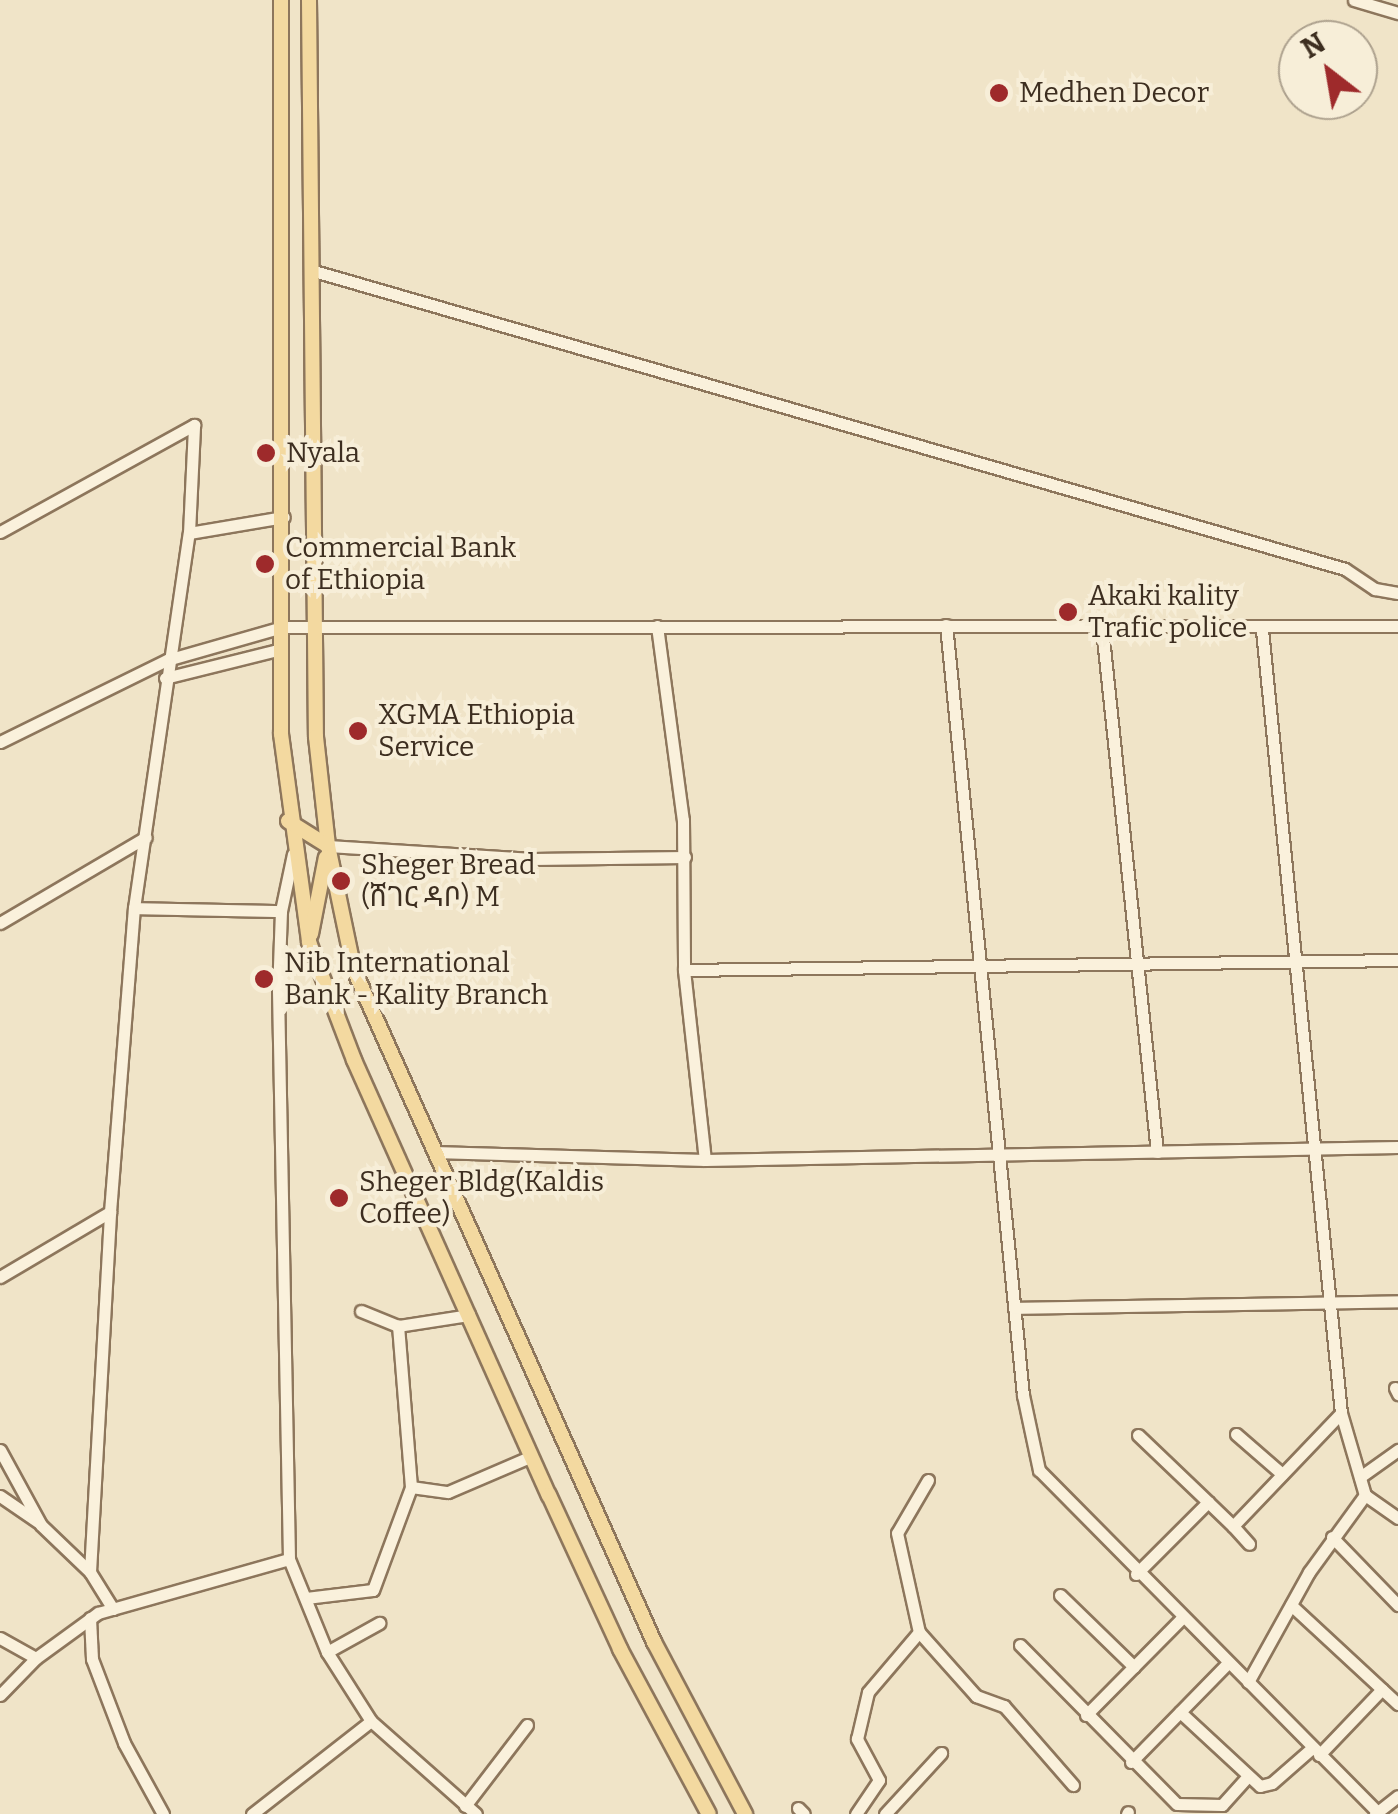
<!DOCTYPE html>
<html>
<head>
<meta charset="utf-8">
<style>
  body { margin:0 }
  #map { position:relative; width:1398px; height:1814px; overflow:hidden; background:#f0e4c8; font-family:Bitter,"Noto Sans Ethiopic",serif }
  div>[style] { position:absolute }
  .roads { filter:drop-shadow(2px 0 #8d765c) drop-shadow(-2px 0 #8d765c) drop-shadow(0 2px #8d765c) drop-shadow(0 -2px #8d765c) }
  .minor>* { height:11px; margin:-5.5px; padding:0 5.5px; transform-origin:5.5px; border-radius:5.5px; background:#faf1dc }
  .major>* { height:14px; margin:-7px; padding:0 7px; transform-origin:7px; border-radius:7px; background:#f3d9a0 }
  .dots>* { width:28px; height:28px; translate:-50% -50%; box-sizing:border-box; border:5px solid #f7eed8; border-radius:50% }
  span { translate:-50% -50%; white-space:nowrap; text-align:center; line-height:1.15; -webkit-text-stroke:8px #f7eed8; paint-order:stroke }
  .poi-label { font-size:28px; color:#3d2e20 }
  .left { translate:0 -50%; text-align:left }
  .north { position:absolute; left:1278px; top:20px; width:100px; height:100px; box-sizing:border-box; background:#f7eed8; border:2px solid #ada18e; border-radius:50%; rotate:329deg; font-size:28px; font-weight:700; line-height:40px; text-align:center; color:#3d2e20 }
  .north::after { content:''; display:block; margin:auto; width:35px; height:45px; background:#9e2a2b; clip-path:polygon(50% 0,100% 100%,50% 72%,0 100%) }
</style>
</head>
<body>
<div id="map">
  <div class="roads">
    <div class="minor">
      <div style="left:1354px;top:0;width:46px;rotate:16.5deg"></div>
      <div style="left:314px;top:271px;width:1073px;rotate:16.12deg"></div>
      <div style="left:1345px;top:569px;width:36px;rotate:34deg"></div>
      <div style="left:1375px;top:589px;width:23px;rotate:10deg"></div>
      <div style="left:0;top:532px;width:222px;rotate:-28.9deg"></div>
      <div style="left:189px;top:533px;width:96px;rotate:-9.6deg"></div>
      <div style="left:946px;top:625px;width:774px;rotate:84.29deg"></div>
      <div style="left:1023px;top:1395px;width:77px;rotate:78deg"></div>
      <div style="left:1039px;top:1470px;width:481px;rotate:45.3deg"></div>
      <div style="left:657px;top:626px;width:196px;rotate:82.4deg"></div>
      <div style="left:683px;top:820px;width:150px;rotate:89.6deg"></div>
      <div style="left:684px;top:970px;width:191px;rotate:83.7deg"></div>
      <div style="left:1102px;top:628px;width:527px;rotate:84.01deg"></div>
      <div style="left:1262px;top:630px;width:787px;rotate:84.24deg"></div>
      <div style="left:1341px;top:1413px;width:85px;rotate:73.7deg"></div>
      <div style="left:1365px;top:1495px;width:40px;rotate:34.9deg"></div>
      <div style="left:165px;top:678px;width:120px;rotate:-14deg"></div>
      <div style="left:0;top:742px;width:186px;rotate:-26.2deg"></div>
      <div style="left:167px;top:660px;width:120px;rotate:-16deg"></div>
      <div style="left:282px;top:627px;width:1116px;rotate:-0.05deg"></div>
      <div style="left:328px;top:846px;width:205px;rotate:3.6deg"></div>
      <div style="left:533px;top:859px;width:152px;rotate:-0.8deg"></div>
      <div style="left:293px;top:854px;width:58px;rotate:101.9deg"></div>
      <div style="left:281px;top:911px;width:80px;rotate:92.1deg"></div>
      <div style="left:278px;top:991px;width:568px;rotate:88.89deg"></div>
      <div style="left:289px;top:1559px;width:100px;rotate:67.8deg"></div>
      <div style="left:327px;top:1652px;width:82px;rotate:57.5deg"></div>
      <div style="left:371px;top:1721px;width:140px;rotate:41.5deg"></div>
      <div style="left:134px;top:908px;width:147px;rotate:1.2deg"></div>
      <div style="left:0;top:923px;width:169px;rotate:-30.5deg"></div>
      <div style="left:684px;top:970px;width:714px;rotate:-0.8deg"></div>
      <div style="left:434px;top:1152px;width:271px;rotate:1.7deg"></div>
      <div style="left:705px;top:1160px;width:693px;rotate:-1.07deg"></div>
      <div style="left:0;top:1277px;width:128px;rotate:-30.6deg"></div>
      <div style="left:1014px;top:1308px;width:384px;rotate:-1deg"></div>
      <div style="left:361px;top:1311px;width:40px;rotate:22deg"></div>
      <div style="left:1395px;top:1388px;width:7px;rotate:63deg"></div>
      <div style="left:1236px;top:1434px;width:61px;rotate:41deg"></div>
      <div style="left:1138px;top:1435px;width:97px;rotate:43.7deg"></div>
      <div style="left:0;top:1450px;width:85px;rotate:61.3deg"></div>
      <div style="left:41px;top:1525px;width:68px;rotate:43.8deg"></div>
      <div style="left:1360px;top:1477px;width:47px;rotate:-35.4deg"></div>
      <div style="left:928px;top:1480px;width:61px;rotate:120.3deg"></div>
      <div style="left:897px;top:1533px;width:101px;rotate:77.5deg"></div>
      <div style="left:919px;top:1632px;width:86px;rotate:48.3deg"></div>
      <div style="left:976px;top:1696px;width:30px;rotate:20deg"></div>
      <div style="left:1004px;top:1706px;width:105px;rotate:48.9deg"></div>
      <div style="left:411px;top:1487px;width:37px;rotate:8deg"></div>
      <div style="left:448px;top:1492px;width:91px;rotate:-23.2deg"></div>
      <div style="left:0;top:1496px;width:46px;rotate:34.4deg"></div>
      <div style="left:1233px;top:1526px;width:24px;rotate:48deg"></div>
      <div style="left:1332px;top:1537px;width:95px;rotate:45.9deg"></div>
      <div style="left:1136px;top:1574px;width:102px;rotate:-45deg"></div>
      <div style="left:1208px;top:1502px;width:35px;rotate:44deg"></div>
      <div style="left:1233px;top:1526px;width:156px;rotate:-46.3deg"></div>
      <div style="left:1060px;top:1595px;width:103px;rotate:44.2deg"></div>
      <div style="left:306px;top:1598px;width:67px;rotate:-6.8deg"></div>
      <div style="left:373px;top:1590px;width:110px;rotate:-69.7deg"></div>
      <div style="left:411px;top:1487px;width:162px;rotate:-94.6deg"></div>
      <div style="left:398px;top:1326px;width:72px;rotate:-8.8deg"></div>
      <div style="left:1291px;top:1605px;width:146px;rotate:42.8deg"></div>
      <div style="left:113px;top:1609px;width:44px;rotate:-121.9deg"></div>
      <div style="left:90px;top:1572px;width:361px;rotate:-86.8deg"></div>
      <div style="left:110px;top:1212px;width:305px;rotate:-85.5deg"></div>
      <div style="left:134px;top:908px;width:379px;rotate:-81.7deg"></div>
      <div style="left:189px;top:533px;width:108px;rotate:-87.3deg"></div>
      <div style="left:90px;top:1618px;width:41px;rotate:87.2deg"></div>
      <div style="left:92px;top:1659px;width:90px;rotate:69.1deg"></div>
      <div style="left:124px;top:1743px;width:81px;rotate:61.2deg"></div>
      <div style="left:0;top:1638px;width:41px;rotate:29.1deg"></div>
      <div style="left:1020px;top:1645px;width:223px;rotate:45.4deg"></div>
      <div style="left:1177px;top:1804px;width:45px;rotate:1.3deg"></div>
      <div style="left:1222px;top:1805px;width:36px;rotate:-48deg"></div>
      <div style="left:327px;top:1652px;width:60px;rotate:-29.1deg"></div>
      <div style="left:1248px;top:1682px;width:126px;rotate:-61deg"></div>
      <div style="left:1309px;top:1572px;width:95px;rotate:-54deg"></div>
      <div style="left:0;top:1695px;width:52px;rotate:-45.8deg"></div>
      <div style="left:36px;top:1658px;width:77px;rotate:-36deg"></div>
      <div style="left:98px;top:1613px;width:198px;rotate:-15.8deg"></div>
      <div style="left:1180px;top:1712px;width:109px;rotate:42.8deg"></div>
      <div style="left:1260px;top:1786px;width:12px;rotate:-14deg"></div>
      <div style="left:1272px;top:1783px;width:53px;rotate:-41.2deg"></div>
      <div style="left:1086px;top:1715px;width:138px;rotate:-45.3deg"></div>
      <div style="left:1319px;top:1755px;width:91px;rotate:-46.3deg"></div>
      <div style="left:1131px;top:1762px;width:139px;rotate:-45.6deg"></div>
      <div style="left:465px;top:1806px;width:102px;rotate:-52.6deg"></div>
      <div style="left:798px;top:1808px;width:8px;rotate:45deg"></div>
      <div style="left:252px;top:1814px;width:151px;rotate:-38deg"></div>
      <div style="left:856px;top:1814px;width:41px;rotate:-55.9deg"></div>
      <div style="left:879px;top:1780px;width:47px;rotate:-118.2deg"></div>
      <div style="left:857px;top:1739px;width:48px;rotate:-76.8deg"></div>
      <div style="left:868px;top:1692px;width:79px;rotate:-49.6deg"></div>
      <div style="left:885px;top:1814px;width:83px;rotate:-47.4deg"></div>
      <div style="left:1127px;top:1814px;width:2px;rotate:-63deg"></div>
      <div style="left:1375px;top:1814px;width:29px;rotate:-38deg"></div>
    </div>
    <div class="major">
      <div style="left:281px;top:0;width:734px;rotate:90deg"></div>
      <div style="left:281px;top:734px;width:210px;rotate:82.3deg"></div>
      <div style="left:309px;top:942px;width:126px;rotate:69.1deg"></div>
      <div style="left:354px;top:1060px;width:477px;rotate:65.9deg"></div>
      <div style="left:549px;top:1495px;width:170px;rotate:65.2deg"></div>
      <div style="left:620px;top:1649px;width:187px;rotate:61.7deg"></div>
      <div style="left:309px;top:0;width:737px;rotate:89.46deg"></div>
      <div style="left:316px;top:737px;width:110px;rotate:83.7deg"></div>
      <div style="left:328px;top:846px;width:127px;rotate:78.2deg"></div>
      <div style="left:354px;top:970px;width:736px;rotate:65.94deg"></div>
      <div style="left:654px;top:1642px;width:195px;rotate:62.1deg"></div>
      <div style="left:288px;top:821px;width:47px;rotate:32deg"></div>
      <div style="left:311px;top:934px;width:78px;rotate:-79deg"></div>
    </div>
  </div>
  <div class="dots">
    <div style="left:999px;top:93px;background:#9e2a2b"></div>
    <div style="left:266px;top:453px;background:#9e2a2b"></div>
    <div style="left:265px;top:564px;background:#9e2a2b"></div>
    <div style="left:1068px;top:612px;background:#9e2a2b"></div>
    <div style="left:358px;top:731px;background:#9e2a2b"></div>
    <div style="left:341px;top:881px;background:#9e2a2b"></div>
    <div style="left:264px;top:979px;background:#9e2a2b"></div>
    <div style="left:339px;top:1198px;background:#9e2a2b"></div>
  </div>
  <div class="poi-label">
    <span class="left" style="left:1019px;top:93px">Medhen Decor</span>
    <span class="left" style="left:286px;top:453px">Nyala</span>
    <span class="left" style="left:285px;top:564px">Commercial Bank<br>of Ethiopia</span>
    <span class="left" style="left:1088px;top:612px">Akaki kality<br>Trafic police</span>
    <span class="left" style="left:378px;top:731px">XGMA Ethiopia<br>Service</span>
    <span class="left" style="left:361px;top:881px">Sheger Bread<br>(ሸገር ዳቦ) M</span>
    <span class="left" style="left:284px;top:979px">Nib International<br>Bank - Kality Branch</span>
    <span class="left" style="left:359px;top:1198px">Sheger Bldg(Kaldis<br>Coffee)</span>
  </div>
  <div class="north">N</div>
</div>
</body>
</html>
